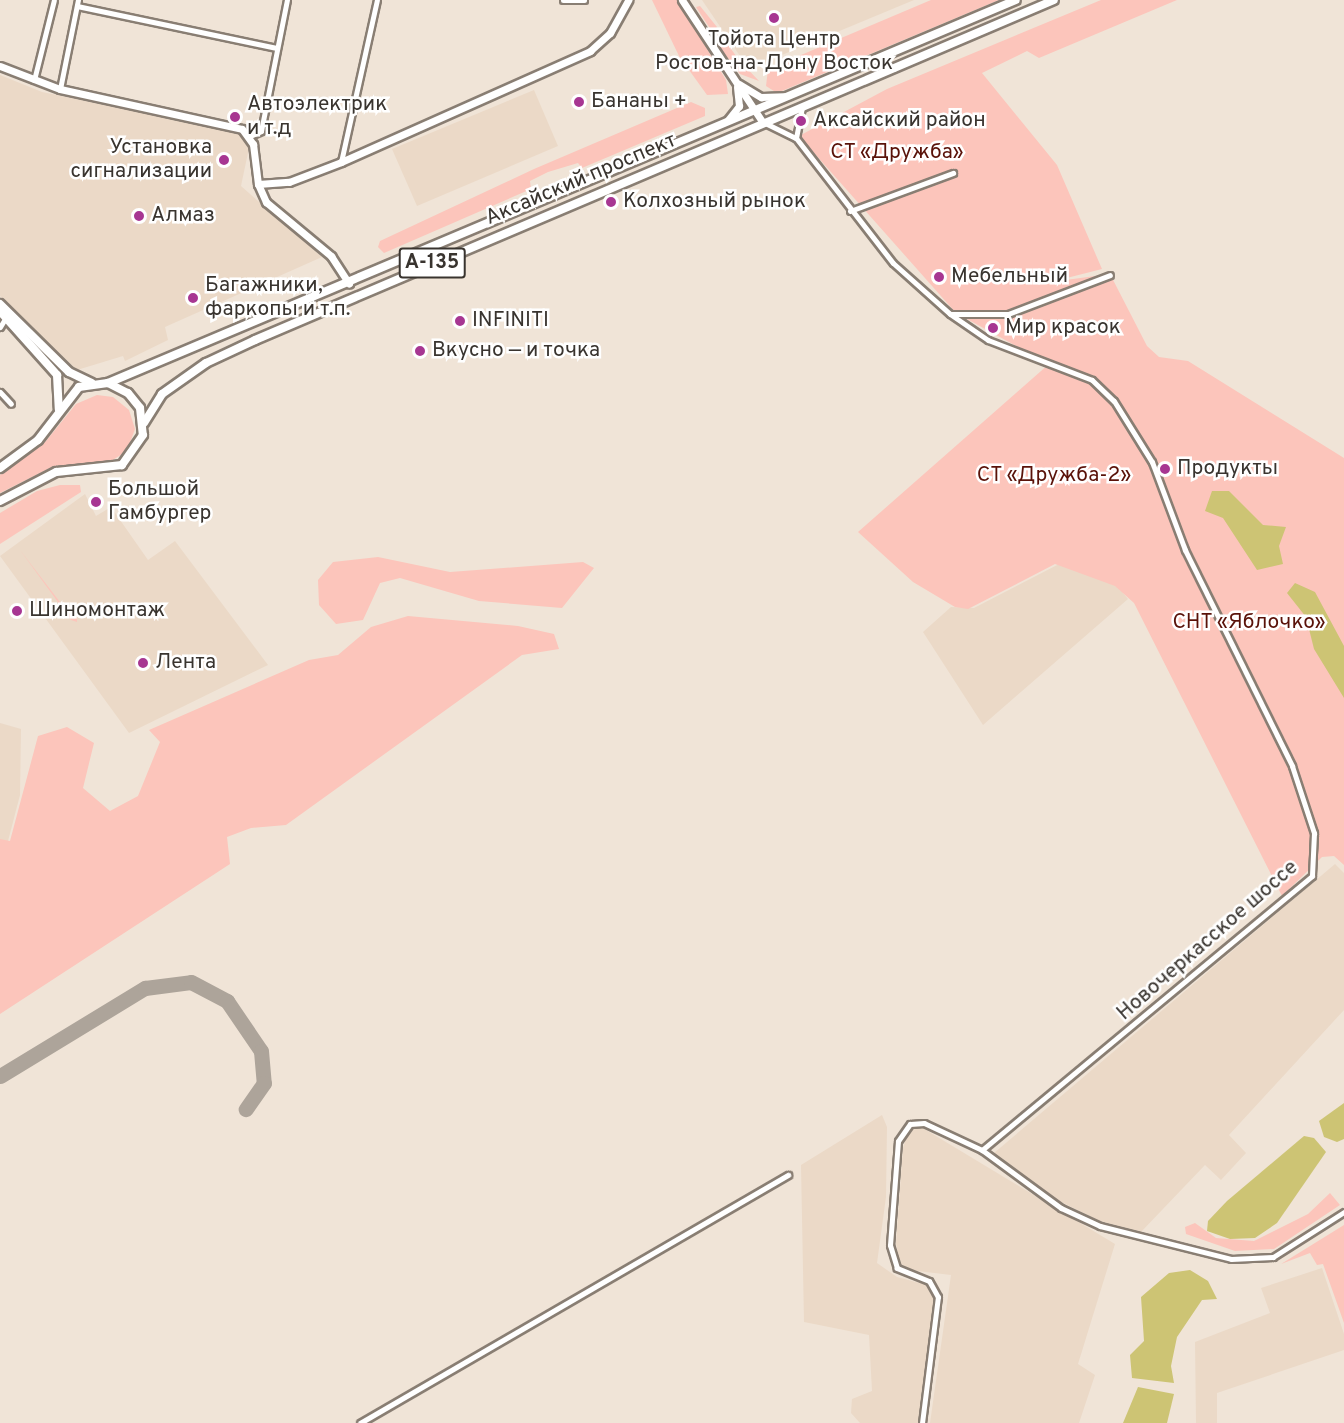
<!DOCTYPE html>
<html>
<head>
<meta charset="utf-8">
<style>
  body { margin:0 }
  #map { position:relative; width:1344px; height:1423px; overflow:hidden; background:#f0e4d7; font-family:Overpass,sans-serif }
  div>[style] { position:absolute }
  .built>* { inset:0; background:#ebd9c7 }
  .green>* { inset:0; background:#fcc5bb }
  .water>* { inset:0; background:#cdc474 }
  .taxiway>* { height:15px; margin:-7.5px; padding:0 7.5px; transform-origin:7.5px; border-radius:7.5px; background:#ada49a }
  .roads { filter:drop-shadow(2px 0 #897e73) drop-shadow(-2px 0 #897e73) drop-shadow(0 2px #897e73) drop-shadow(0 -2px #897e73) }
  .minor>* { height:5px; margin:-2.5px; padding:0 2.5px; transform-origin:2.5px; border-radius:2.5px; background:#fff }
  .tertiary>* { height:7px; margin:-3.5px; padding:0 3.5px; transform-origin:3.5px; border-radius:3.5px; background:#fff }
  .primary>* { height:8px; margin:-4px; padding:0 4px; transform-origin:4px; border-radius:4px; background:#fff }
  .dots>* { width:16px; height:16px; translate:-50% -50%; box-sizing:border-box; border:3px solid #fff; border-radius:50% }
  span { translate:-50% -50%; white-space:nowrap; text-align:center; line-height:1.15; -webkit-text-stroke:5px #fff; paint-order:stroke }
  .shield-label span { padding:2px 4px; background:#fff; border:2px solid; border-radius:4px; -webkit-text-stroke-width:0 }
  .shield-label { font-size:20px; color:#39342f; font-weight:700 }
  .poi-label { font-size:21px; color:#39342f }
  .left { translate:0 -50%; text-align:left }
  .right { translate:-100% -50%; text-align:right }
  .park-label { font-size:21px; color:#5a1209 }
  .street-label { font-size:21px; color:#39342f }
</style>
</head>
<body>
<div id="map">
  <div class="built">
    <div style="clip-path:polygon(702px 0,914px 0,758px 65px,742px 59px)"></div>
    <div style="clip-path:polygon(0 75px,42px 92px,242px 133px,249px 148px,241px 186px,322px 257px,165px 327px,168px 340px,125px 361px,123px 356px,77px 370px,0 296px)"></div>
    <div style="clip-path:polygon(534px 90px,558px 146px,417px 206px,392px 149px)"></div>
    <div style="clip-path:polygon(85px 494px,96px 516px,111px 507px,148px 560px,175px 541px,268px 665px,129px 733px,0 556px)"></div>
    <div style="clip-path:polygon(1063px 562px,1114px 582px,1128px 599px,983px 725px,923px 632px,951px 607px,974px 608px)"></div>
    <div style="clip-path:polygon(0 723px,21px 729px,20px 795px,7px 845px,0 843px)"></div>
    <div style="clip-path:polygon(1335px 864px,1344px 873px,1344px 1010px,1229px 1135px,1246px 1153px,1221px 1180px,1205px 1165px,1141px 1232px,1100px 1221px,1057px 1200px,994px 1153px)"></div>
    <div style="clip-path:polygon(882px 1115px,887px 1127px,886px 1197px,877px 1263px,897px 1277px,927px 1285px,934px 1297px,919px 1423px,860px 1423px,851px 1413px,852px 1399px,872px 1391px,869px 1335px,804px 1322px,801px 1165px)"></div>
    <div style="clip-path:polygon(916px 1124px,1115px 1244px,1078px 1364px,1095px 1375px,1079px 1423px,930px 1423px,951px 1275px,901px 1269px,896px 1243px,903px 1148px,909px 1128px)"></div>
    <div style="clip-path:polygon(1322px 1268px,1344px 1334px,1344px 1350px,1217px 1393px,1217px 1423px,1196px 1423px,1195px 1342px,1270px 1313px,1261px 1288px)"></div>
  </div>
  <div class="green">
    <div style="clip-path:polygon(652px 0,677px 0,726px 80px,728px 94px,707px 95px,679px 56px)"></div>
    <div style="clip-path:polygon(931px 0,999px 0,777px 93px,766px 86px,768px 69px)"></div>
    <div style="clip-path:polygon(1101px 0,1177px 0,1039px 58px,1027px 51px,982px 73px,1057px 165px,1102px 269px,1051px 282px,1110px 274px,1147px 346px,1159px 357px,1188px 361px,1344px 458px,1344px 865px,1334px 856px,1322px 857px,1282px 896px,1134px 603px,1115px 586px,1055px 564px,968px 609px,955px 607px,913px 582px,858px 532px,1049px 364px,956px 313px,799px 136px,887px 89px)"></div>
    <div style="clip-path:polygon(700px 6px,717px 27px,713px 33px,696px 7px)"></div>
    <div style="clip-path:polygon(726px 42px,739px 60px,759px 81px,740px 74px,717px 44px)"></div>
    <div style="clip-path:polygon(691px 102px,705px 108px,705px 116px,582px 168px,578px 163px,548px 172px,530px 181px,531px 189px,384px 253px,378px 247px,380px 241px,534px 169px)"></div>
    <div style="clip-path:polygon(97px 395px,113px 397px,129px 410px,135px 429px,127px 451px,108px 463px,54px 466px,0 493px,0 475px,46px 441px,76px 404px)"></div>
    <div style="clip-path:polygon(60px 485px,80px 485px,81px 492px,0 544px,0 513px,37px 491px)"></div>
    <div style="clip-path:polygon(20px 550px,73px 619px,77px 617px,77px 622px,71px 620px)"></div>
    <div style="clip-path:polygon(378px 557px,450px 572px,583px 562px,594px 568px,562px 608px,479px 601px,400px 578px,380px 583px,363px 620px,336px 624px,319px 605px,318px 580px,333px 562px)"></div>
    <div style="clip-path:polygon(408px 616px,518px 626px,554px 634px,559px 649px,522px 655px,286px 825px,251px 828px,227px 837px,230px 864px,0 1014px,0 839px,10px 841px,38px 736px,67px 727px,94px 743px,83px 788px,110px 811px,138px 796px,160px 742px,149px 730px,309px 660px,338px 655px,371px 627px)"></div>
    <div style="clip-path:polygon(1330px 1193px,1340px 1205px,1274px 1249px,1235px 1251px,1186px 1234px,1185px 1227px,1195px 1223px,1216px 1238px,1254px 1241px,1308px 1214px)"></div>
    <div style="clip-path:polygon(1344px 1225px,1344px 1323px,1323px 1264px,1317px 1265px,1310px 1253px,1281px 1264px)"></div>
  </div>
  <div class="water">
    <div style="clip-path:polygon(1212px 491px,1229px 491px,1263px 525px,1286px 527px,1279px 546px,1283px 564px,1257px 570px,1223px 518px,1205px 511px)"></div>
    <div style="clip-path:polygon(1295px 583px,1315px 592px,1344px 646px,1344px 698px,1314px 649px,1306px 617px,1287px 593px)"></div>
    <div style="clip-path:polygon(1344px 1103px,1344px 1139px,1337px 1142px,1324px 1137px,1319px 1121px)"></div>
    <div style="clip-path:polygon(1304px 1136px,1314px 1138px,1326px 1152px,1277px 1223px,1255px 1238px,1230px 1239px,1207px 1231px,1208px 1221px,1227px 1201px)"></div>
    <div style="clip-path:polygon(1190px 1270px,1208px 1281px,1217px 1299px,1202px 1300px,1177px 1337px,1171px 1366px,1174px 1383px,1132px 1378px,1130px 1355px,1144px 1341px,1141px 1297px,1169px 1273px)"></div>
    <div style="clip-path:polygon(1138px 1387px,1174px 1394px,1167px 1423px,1123px 1423px)"></div>
  </div>
  <div class="taxiway">
    <div style="left:0;top:1076px;width:170px;rotate:-31.3deg"></div>
    <div style="left:145px;top:988px;width:46px;rotate:-7.4deg"></div>
    <div style="left:191px;top:982px;width:41px;rotate:27.8deg"></div>
    <div style="left:227px;top:1001px;width:60px;rotate:55.8deg"></div>
    <div style="left:261px;top:1051px;width:32px;rotate:85deg"></div>
    <div style="left:264px;top:1083px;width:32px;rotate:125deg"></div>
  </div>
  <div class="roads">
    <div class="minor">
      <div style="left:563px;top:0;width:21px"></div>
      <div style="left:77px;top:6px;width:204px;rotate:11.9deg"></div>
      <div style="left:34px;top:80px;width:82px;rotate:-76deg"></div>
      <div style="left:60px;top:89px;width:91px;rotate:-78.6deg"></div>
      <div style="left:765px;top:123px;width:34px;rotate:26deg"></div>
      <div style="left:796px;top:138px;width:158px;rotate:52.2deg"></div>
      <div style="left:893px;top:263px;width:76px;rotate:41.8deg"></div>
      <div style="left:950px;top:314px;width:46px;rotate:34.4deg"></div>
      <div style="left:988px;top:340px;width:111px;rotate:21deg"></div>
      <div style="left:1092px;top:380px;width:30px;rotate:44deg"></div>
      <div style="left:1114px;top:401px;width:72px;rotate:58.1deg"></div>
      <div style="left:1152px;top:462px;width:94px;rotate:69.4deg"></div>
      <div style="left:1185px;top:550px;width:241px;rotate:63.6deg"></div>
      <div style="left:1292px;top:766px;width:71px;rotate:71.8deg"></div>
      <div style="left:1314px;top:833px;width:43px;rotate:92.7deg"></div>
      <div style="left:1312px;top:876px;width:429px;rotate:140.3deg"></div>
      <div style="left:250px;top:136px;width:12px;rotate:-24deg"></div>
      <div style="left:261px;top:131px;width:134px;rotate:-78.8deg"></div>
      <div style="left:796px;top:138px;width:31px;rotate:-79deg"></div>
      <div style="left:341px;top:162px;width:166px;rotate:-77.5deg"></div>
      <div style="left:850px;top:211px;width:110px;rotate:-20.3deg"></div>
      <div style="left:951px;top:314px;width:57px"></div>
      <div style="left:1008px;top:314px;width:109px;rotate:-20.9deg"></div>
      <div style="left:0;top:327px;width:12px;rotate:-59deg"></div>
      <div style="left:0;top:392px;width:16px;rotate:47deg"></div>
      <div style="left:360px;top:1423px;width:495px;rotate:-30.1deg"></div>
      <div style="left:922px;top:1423px;width:127px;rotate:-82.8deg"></div>
      <div style="left:938px;top:1297px;width:18px;rotate:-119deg"></div>
      <div style="left:929px;top:1281px;width:35px;rotate:-158deg"></div>
      <div style="left:897px;top:1268px;width:24px;rotate:-107deg"></div>
      <div style="left:890px;top:1245px;width:104px;rotate:-85.6deg"></div>
      <div style="left:898px;top:1141px;width:21px;rotate:-55deg"></div>
      <div style="left:910px;top:1124px;width:14px;rotate:-4deg"></div>
      <div style="left:924px;top:1123px;width:64px;rotate:25deg"></div>
      <div style="left:982px;top:1150px;width:98px;rotate:36.3deg"></div>
      <div style="left:1061px;top:1208px;width:43px;rotate:24.8deg"></div>
      <div style="left:1100px;top:1226px;width:135px;rotate:14.1deg"></div>
      <div style="left:1231px;top:1259px;width:42px;rotate:-2.7deg"></div>
      <div style="left:1273px;top:1257px;width:84px;rotate:-32.4deg"></div>
    </div>
    <div class="tertiary">
      <div style="left:682px;top:0;width:147px;rotate:56.6deg"></div>
      <div style="left:0;top:66px;width:64px;rotate:21deg"></div>
      <div style="left:60px;top:89px;width:186px;rotate:12.4deg"></div>
      <div style="left:242px;top:129px;width:19px;rotate:54deg"></div>
      <div style="left:253px;top:144px;width:40px;rotate:82.9deg"></div>
      <div style="left:258px;top:184px;width:20px;rotate:66deg"></div>
      <div style="left:266px;top:202px;width:85px;rotate:39.7deg"></div>
      <div style="left:331px;top:256px;width:33px;rotate:57deg"></div>
      <div style="left:739px;top:84px;width:26px;rotate:31deg"></div>
      <div style="left:761px;top:97px;width:23px;rotate:-2deg"></div>
      <div style="left:728px;top:120px;width:18px;rotate:-52deg"></div>
      <div style="left:739px;top:106px;width:19px;rotate:-96deg"></div>
      <div style="left:258px;top:184px;width:31px;rotate:-4deg"></div>
      <div style="left:289px;top:182px;width:56px;rotate:-21deg"></div>
      <div style="left:341px;top:162px;width:273px;rotate:-24deg"></div>
      <div style="left:590px;top:51px;width:27px;rotate:-42deg"></div>
      <div style="left:610px;top:33px;width:38px;rotate:-61deg"></div>
    </div>
    <div class="primary">
      <div style="left:0;top:304px;width:97px;rotate:44.6deg"></div>
      <div style="left:69px;top:372px;width:25px;rotate:26deg"></div>
      <div style="left:0;top:311px;width:86px;rotate:48.3deg"></div>
      <div style="left:57px;top:375px;width:34px;rotate:87deg"></div>
      <div style="left:108px;top:383px;width:985px;rotate:-22.87deg"></div>
      <div style="left:144px;top:423px;width:34px;rotate:-58deg"></div>
      <div style="left:162px;top:394px;width:54px;rotate:-35.2deg"></div>
      <div style="left:206px;top:363px;width:54px;rotate:-25.1deg"></div>
      <div style="left:255px;top:340px;width:868px;rotate:-23.05deg"></div>
      <div style="left:0;top:468px;width:47px;rotate:-36.4deg"></div>
      <div style="left:38px;top:440px;width:67px;rotate:-52.3deg"></div>
      <div style="left:79px;top:387px;width:29px;rotate:-8deg"></div>
      <div style="left:108px;top:383px;width:22px;rotate:27deg"></div>
      <div style="left:128px;top:393px;width:19px;rotate:51deg"></div>
      <div style="left:140px;top:408px;width:27px;rotate:84deg"></div>
      <div style="left:143px;top:435px;width:37px;rotate:125deg"></div>
      <div style="left:122px;top:465px;width:66px;rotate:173.9deg"></div>
      <div style="left:56px;top:472px;width:63px;rotate:152.6deg"></div>
    </div>
  </div>
  <div class="dots">
    <div style="left:774px;top:18px;background:#a73692"></div>
    <div style="left:579px;top:102px;background:#a73692"></div>
    <div style="left:235px;top:117px;background:#a73692"></div>
    <div style="left:801px;top:121px;background:#a73692"></div>
    <div style="left:224px;top:160px;background:#a73692"></div>
    <div style="left:611px;top:202px;background:#a73692"></div>
    <div style="left:139px;top:216px;background:#a73692"></div>
    <div style="left:939px;top:277px;background:#a73692"></div>
    <div style="left:193px;top:298px;background:#a73692"></div>
    <div style="left:460px;top:321px;background:#a73692"></div>
    <div style="left:993px;top:328px;background:#a73692"></div>
    <div style="left:420px;top:351px;background:#a73692"></div>
    <div style="left:1165px;top:469px;background:#a73692"></div>
    <div style="left:96px;top:502px;background:#a73692"></div>
    <div style="left:17px;top:611px;background:#a73692"></div>
    <div style="left:143px;top:663px;background:#a73692"></div>
  </div>
  <div class="shield-label">
    <span style="left:432px;top:263px">А-135</span>
  </div>
  <div class="poi-label">
    <span style="left:774px;top:52px">Тойота Центр<br>Ростов-на-Дону Восток</span>
    <span class="left" style="left:591px;top:102px">Бананы +</span>
    <span class="left" style="left:247px;top:117px">Автоэлектрик<br>и т.д</span>
    <span class="left" style="left:813px;top:121px">Аксайский район</span>
    <span class="right" style="left:212px;top:160px">Установка<br>сигнализации</span>
    <span class="left" style="left:623px;top:202px">Колхозный рынок</span>
    <span class="left" style="left:151px;top:216px">Алмаз</span>
    <span class="left" style="left:951px;top:277px">Мебельный</span>
    <span class="left" style="left:205px;top:298px">Багажники,<br>фаркопы и т.п.</span>
    <span class="left" style="left:472px;top:321px">INFINITI</span>
    <span class="left" style="left:1005px;top:328px">Мир красок</span>
    <span class="left" style="left:432px;top:351px">Вкусно — и точка</span>
    <span class="left" style="left:1177px;top:469px">Продукты</span>
    <span class="left" style="left:108px;top:502px">Большой<br>Гамбургер</span>
    <span class="left" style="left:29px;top:611px">Шиномонтаж</span>
    <span class="left" style="left:155px;top:663px">Лента</span>
  </div>
  <div class="park-label">
    <span style="left:897px;top:153px">СТ «Дружба»</span>
    <span style="left:1054px;top:476px">СТ «Дружба-2»</span>
    <span style="left:1249px;top:623px">СНТ «Яблочко»</span>
  </div>
  <div class="street-label">
    <span style="left:581px;top:180px;rotate:-23deg">Аксайский проспект</span>
    <span style="left:1208px;top:941px;rotate:-41deg">Новочеркасское шоссе</span>
  </div>
</div>
</body>
</html>
